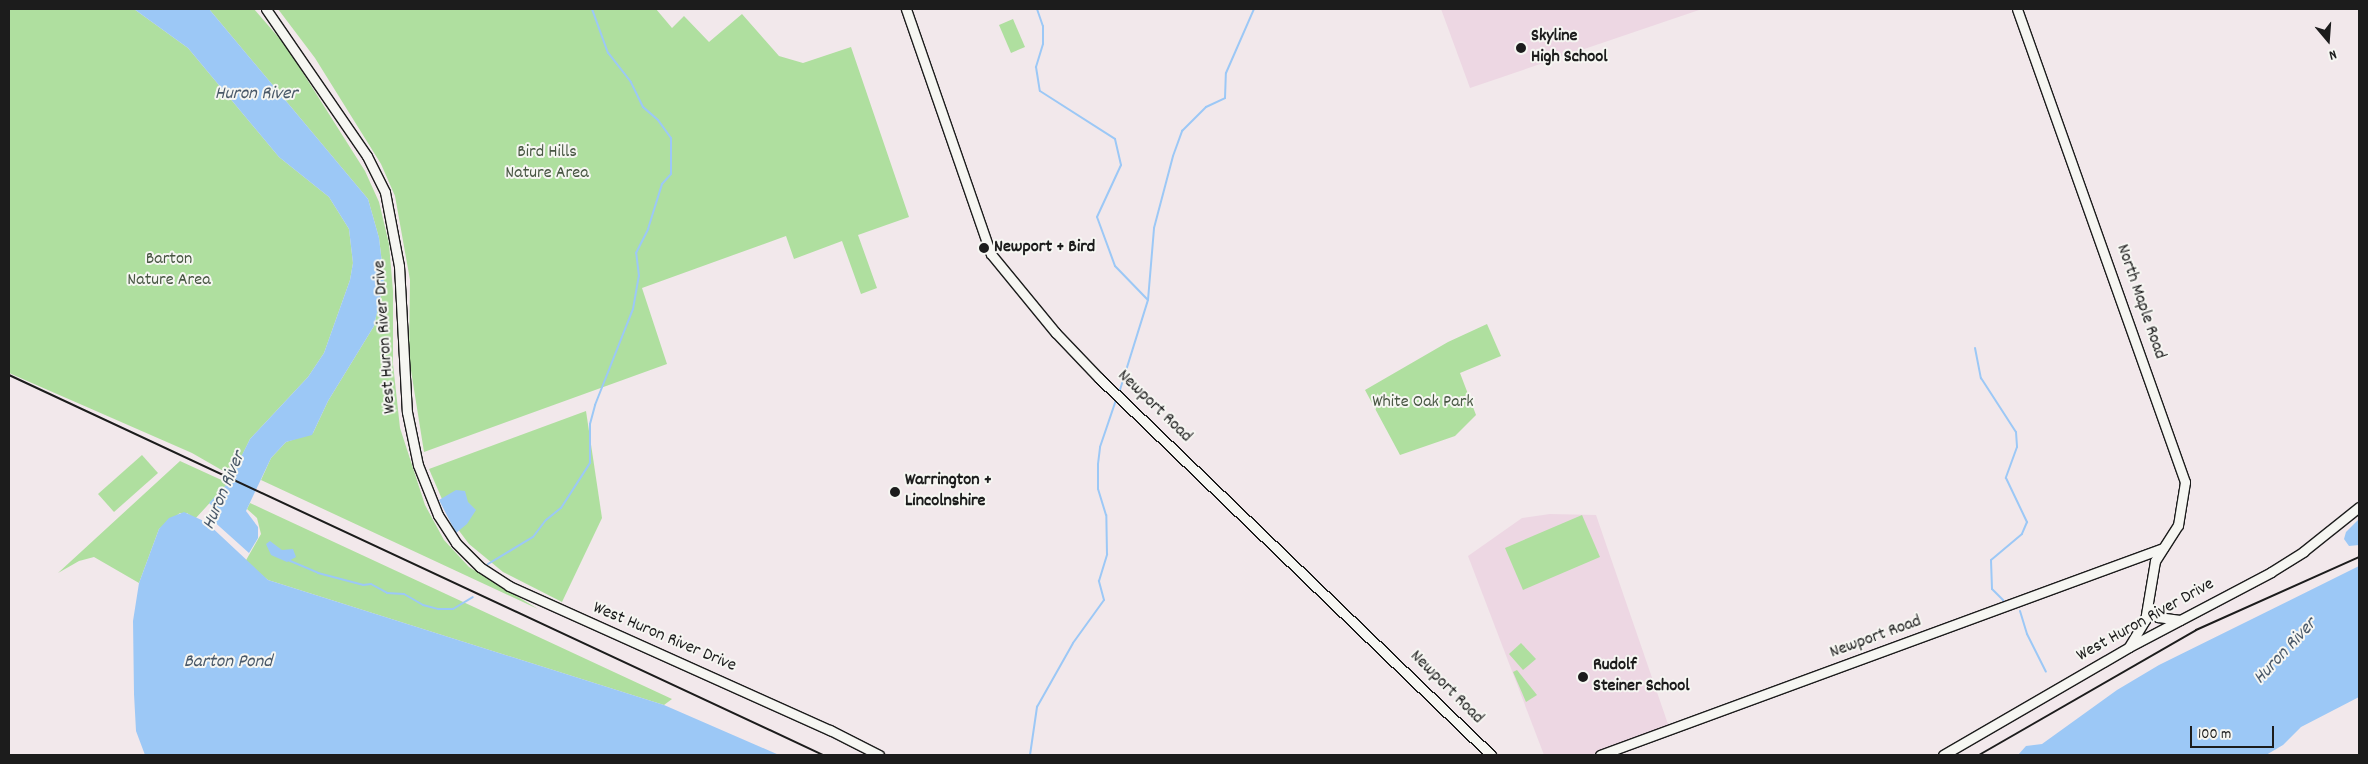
<!DOCTYPE html>
<html>
<head>
<meta charset="utf-8">
<style>
  body { margin:0 }
  #map { position:relative; width:2368px; height:764px; overflow:hidden; background:#f2e8eb; font-family:Dekko,sans-serif }
  div>[style] { position:absolute }
  .built>* { inset:0; background:#edd7e3 }
  .green>* { inset:0; background:#afdf9f }
  .water>* { inset:0; background:#9cc8f6 }
  .stream>* { height:2px; margin:-1px; padding:0 1px; transform-origin:1px; border-radius:1px; background:#9cc8f6 }
  .roads { filter:drop-shadow(1px 0 #1c1c1c) drop-shadow(-1px 0 #1c1c1c) drop-shadow(0 1px #1c1c1c) drop-shadow(0 -1px #1c1c1c) }
  .secondary>* { height:9px; margin:-4.5px; padding:0 4.5px; transform-origin:4.5px; border-radius:4.5px; background:#f6f6f2 }
  .rail>* { height:2px; margin:-1px; padding:0 1px; transform-origin:1px; border-radius:1px; background:#1c1c1c }
  .dots>* { width:14px; height:14px; translate:-50% -50%; box-sizing:border-box; border:2px solid #f6f6f2; border-radius:50% }
  span { translate:-50% -50%; white-space:nowrap; text-align:center; line-height:1.15; -webkit-text-stroke:4px #f6f6f2; paint-order:stroke }
  .poi-label { font-size:18px; color:#1c1c1c; font-weight:700 }
  .left { translate:0 -50%; text-align:left }
  .park-label { font-size:18px; color:#485643 }
  .street-label { font-size:18px; color:#1c1c1c }
  .water-label { font-size:19px; color:#495868; font-style:italic }
  .frame { position:absolute; inset:0; border:10px solid #1c1c1c; pointer-events:none }
  .north { position:absolute; left:2303px; top:15px; width:50px; height:50px; -webkit-text-stroke:4px #f6f6f2; paint-order:stroke; rotate:162deg; font-size:14px; font-weight:700; line-height:20px; text-align:center; color:#1c1c1c }
  .north::after { content:''; display:block; margin:auto; width:18px; height:22px; background:#1c1c1c; clip-path:polygon(50% 0,100% 100%,50% 72%,0 100%) }
  .scale { position:absolute; left:2190px; top:726px; width:84px; height:22px; box-sizing:border-box; border:2px solid #1c1c1c; border-top:0; padding-left:6px; font-size:15px; line-height:18px; white-space:nowrap; color:#1c1c1c; -webkit-text-stroke:4px #f6f6f2; paint-order:stroke }
</style>
</head>
<body>
<div id="map">
  <div class="built">
    <div style="clip-path:polygon(1441px 9px,1702px 9px,1470px 88px)"></div>
    <div style="clip-path:polygon(1550px 514px,1596px 515px,1669px 727px,1591px 755px,1544px 755px,1468px 556px,1522px 518px)"></div>
  </div>
  <div class="green">
    <div style="clip-path:polygon(9px 9px,134px 9px,188px 48px,279px 157px,329px 197px,349px 229px,353px 263px,350px 280px,324px 353px,308px 377px,250px 439px,232px 476px,192px 453px,9px 373px)"></div>
    <div style="clip-path:polygon(209px 9px,254px 9px,286px 46px,365px 171px,379px 202px,389px 244px,393px 291px,393px 364px,400px 428px,425px 505px,444px 540px,469px 567px,538px 609px,261px 480px,271px 458px,286px 442px,313px 433px,328px 401px,374px 326px,384px 280px,379px 238px,368px 199px)"></div>
    <div style="clip-path:polygon(278px 9px,656px 9px,672px 28px,684px 16px,709px 42px,742px 14px,779px 56px,803px 63px,851px 47px,909px 217px,858px 235px,877px 288px,861px 294px,842px 241px,794px 259px,786px 236px,642px 288px,667px 364px,424px 452px,409px 358px,410px 280px,395px 196px,381px 164px,315px 58px)"></div>
    <div style="clip-path:polygon(1013px 19px,1025px 47px,1011px 53px,999px 25px)"></div>
    <div style="clip-path:polygon(1487px 324px,1501px 356px,1460px 373px,1476px 415px,1455px 436px,1400px 455px,1365px 390px,1448px 342px)"></div>
    <div style="clip-path:polygon(586px 411px,602px 518px,562px 602px,503px 572px,469px 544px,451px 520px,429px 469px)"></div>
    <div style="clip-path:polygon(142px 455px,158px 473px,114px 512px,98px 494px)"></div>
    <div style="clip-path:polygon(180px 461px,228px 483px,195px 519px,187px 513px,180px 513px,159px 529px,139px 583px,94px 557px,79px 561px,58px 573px)"></div>
    <div style="clip-path:polygon(250px 503px,672px 699px,664px 705px,268px 580px,245px 562px,261px 534px,257px 518px,247px 509px)"></div>
    <div style="clip-path:polygon(1582px 515px,1600px 557px,1523px 590px,1505px 548px)"></div>
    <div style="clip-path:polygon(1521px 643px,1536px 659px,1523px 670px,1509px 654px)"></div>
    <div style="clip-path:polygon(1517px 670px,1537px 695px,1526px 702px,1513px 672px)"></div>
  </div>
  <div class="water">
    <div style="clip-path:polygon(134px 9px,209px 9px,368px 199px,379px 238px,384px 280px,374px 326px,328px 401px,312px 435px,286px 442px,271px 458px,246px 511px,258px 527px,258px 538px,249px 553px,210px 518px,217px 510px,209px 503px,228px 483px,250px 439px,308px 377px,324px 353px,350px 280px,353px 263px,349px 229px,329px 197px,279px 157px,188px 48px)"></div>
    <div style="clip-path:polygon(456px 490px,465px 491px,468px 502px,476px 510px,467px 524px,456px 533px,439px 500px)"></div>
    <div style="clip-path:polygon(184px 512px,206px 522px,268px 580px,664px 705px,779px 755px,145px 755px,136px 731px,134px 694px,133px 621px,139px 583px,159px 529px,169px 518px)"></div>
    <div style="clip-path:polygon(2359px 519px,2359px 545px,2349px 546px,2344px 539px,2346px 532px)"></div>
    <div style="clip-path:polygon(270px 541px,282px 550px,293px 549px,296px 557px,287px 562px,271px 555px,266px 544px)"></div>
    <div style="clip-path:polygon(2359px 566px,2359px 697px,2301px 727px,2283px 745px,2266px 755px,2018px 755px,2026px 746px,2042px 744px,2117px 690px,2159px 665px)"></div>
  </div>
  <div class="stream">
    <div style="left:1037px;top:9px;width:18px;rotate:71deg"></div>
    <div style="left:1043px;top:26px;width:18px;rotate:90deg"></div>
    <div style="left:1043px;top:44px;width:24px;rotate:107deg"></div>
    <div style="left:1036px;top:67px;width:24px;rotate:81deg"></div>
    <div style="left:1040px;top:91px;width:89px;rotate:32.6deg"></div>
    <div style="left:1115px;top:139px;width:27px;rotate:77deg"></div>
    <div style="left:1121px;top:165px;width:57px;rotate:114.8deg"></div>
    <div style="left:1097px;top:217px;width:52px;rotate:69.8deg"></div>
    <div style="left:1115px;top:266px;width:47px;rotate:45.9deg"></div>
    <div style="left:1975px;top:348px;width:31px;rotate:79deg"></div>
    <div style="left:1981px;top:378px;width:64px;rotate:57.1deg"></div>
    <div style="left:2016px;top:432px;width:15px;rotate:86deg"></div>
    <div style="left:2017px;top:447px;width:33px;rotate:110deg"></div>
    <div style="left:2006px;top:478px;width:49px;rotate:64.5deg"></div>
    <div style="left:2027px;top:522px;width:13px;rotate:113deg"></div>
    <div style="left:2022px;top:534px;width:40px;rotate:140deg"></div>
    <div style="left:1991px;top:560px;width:29px;rotate:88deg"></div>
    <div style="left:1992px;top:589px;width:16px;rotate:45deg"></div>
    <div style="left:1119px;top:393px;width:97px;rotate:-72.7deg"></div>
    <div style="left:1148px;top:300px;width:72px;rotate:-85.2deg"></div>
    <div style="left:1154px;top:228px;width:74px;rotate:-75.2deg"></div>
    <div style="left:1173px;top:156px;width:27px;rotate:-70deg"></div>
    <div style="left:1182px;top:131px;width:34px;rotate:-45deg"></div>
    <div style="left:1206px;top:107px;width:21px;rotate:-25deg"></div>
    <div style="left:1225px;top:98px;width:25px;rotate:-88deg"></div>
    <div style="left:1226px;top:73px;width:70px;rotate:-66.4deg"></div>
    <div style="left:288px;top:560px;width:33px;rotate:23deg"></div>
    <div style="left:318px;top:573px;width:47px;rotate:14.9deg"></div>
    <div style="left:363px;top:585px;width:8px;rotate:-7deg"></div>
    <div style="left:371px;top:584px;width:18px;rotate:29deg"></div>
    <div style="left:387px;top:593px;width:17px;rotate:3deg"></div>
    <div style="left:404px;top:594px;width:22px;rotate:30deg"></div>
    <div style="left:423px;top:605px;width:16px;rotate:15deg"></div>
    <div style="left:438px;top:609px;width:15px"></div>
    <div style="left:453px;top:609px;width:23px;rotate:-31deg"></div>
    <div style="left:488px;top:564px;width:52px;rotate:-31deg"></div>
    <div style="left:533px;top:537px;width:21px;rotate:-53deg"></div>
    <div style="left:546px;top:520px;width:19px;rotate:-39deg"></div>
    <div style="left:561px;top:508px;width:54px;rotate:-57.2deg"></div>
    <div style="left:590px;top:463px;width:39px;rotate:-90deg"></div>
    <div style="left:590px;top:424px;width:20px;rotate:-75deg"></div>
    <div style="left:595px;top:405px;width:103px;rotate:-68.4deg"></div>
    <div style="left:633px;top:309px;width:34px;rotate:-80deg"></div>
    <div style="left:639px;top:276px;width:23px;rotate:-97deg"></div>
    <div style="left:636px;top:253px;width:27px;rotate:-63deg"></div>
    <div style="left:648px;top:229px;width:47px;rotate:-72.7deg"></div>
    <div style="left:662px;top:184px;width:13px;rotate:-48deg"></div>
    <div style="left:671px;top:174px;width:36px;rotate:-90deg"></div>
    <div style="left:671px;top:138px;width:22px;rotate:-126deg"></div>
    <div style="left:658px;top:120px;width:20px;rotate:-139deg"></div>
    <div style="left:643px;top:107px;width:28px;rotate:-116deg"></div>
    <div style="left:631px;top:82px;width:37px;rotate:-128deg"></div>
    <div style="left:608px;top:53px;width:47px;rotate:-110deg"></div>
    <div style="left:2020px;top:611px;width:24px;rotate:73deg"></div>
    <div style="left:2027px;top:634px;width:42px;rotate:63.4deg"></div>
    <div style="left:1030px;top:755px;width:49px;rotate:-81.7deg"></div>
    <div style="left:1037px;top:707px;width:73px;rotate:-60.6deg"></div>
    <div style="left:1073px;top:643px;width:53px;rotate:-54.2deg"></div>
    <div style="left:1104px;top:600px;width:20px;rotate:-105deg"></div>
    <div style="left:1099px;top:581px;width:28px;rotate:-73deg"></div>
    <div style="left:1107px;top:554px;width:39px;rotate:-91deg"></div>
    <div style="left:1106px;top:515px;width:27px;rotate:-107deg"></div>
    <div style="left:1098px;top:489px;width:25px;rotate:-90deg"></div>
    <div style="left:1098px;top:464px;width:17px;rotate:-83deg"></div>
    <div style="left:1100px;top:447px;width:50px;rotate:-71.2deg"></div>
  </div>
  <div class="roads">
    <div class="secondary">
      <div style="left:266px;top:9px;width:178px;rotate:55.5deg"></div>
      <div style="left:367px;top:156px;width:40px;rotate:63.4deg"></div>
      <div style="left:385px;top:192px;width:75px;rotate:79.3deg"></div>
      <div style="left:399px;top:266px;width:146px;rotate:86.9deg"></div>
      <div style="left:407px;top:412px;width:54px;rotate:78.3deg"></div>
      <div style="left:418px;top:465px;width:54px;rotate:68.2deg"></div>
      <div style="left:438px;top:515px;width:33px;rotate:57deg"></div>
      <div style="left:456px;top:543px;width:34px;rotate:45deg"></div>
      <div style="left:480px;top:567px;width:35px;rotate:33deg"></div>
      <div style="left:509px;top:586px;width:352px;rotate:24.2deg"></div>
      <div style="left:830px;top:730px;width:55px;rotate:27deg"></div>
      <div style="left:906px;top:9px;width:259px;rotate:70.9deg"></div>
      <div style="left:991px;top:254px;width:102px;rotate:50.6deg"></div>
      <div style="left:1056px;top:333px;width:62px;rotate:46.3deg"></div>
      <div style="left:1099px;top:378px;width:544px;rotate:43.88deg"></div>
      <div style="left:2017px;top:9px;width:502px;rotate:70.45deg"></div>
      <div style="left:2185px;top:482px;width:44px;rotate:99.2deg"></div>
      <div style="left:2178px;top:525px;width:43px;rotate:122.6deg"></div>
      <div style="left:2155px;top:561px;width:60px;rotate:99.6deg"></div>
      <div style="left:2145px;top:620px;width:31px;rotate:121deg"></div>
      <div style="left:2148px;top:606px;width:15px;rotate:48deg"></div>
      <div style="left:2158px;top:617px;width:22px;rotate:8deg"></div>
      <div style="left:1600px;top:755px;width:600px;rotate:-20.19deg"></div>
      <div style="left:1943px;top:755px;width:215px;rotate:-30.1deg"></div>
      <div style="left:2129px;top:647px;width:161px;rotate:-27.8deg"></div>
      <div style="left:2271px;top:572px;width:39px;rotate:-32deg"></div>
      <div style="left:2304px;top:551px;width:70px;rotate:-38.7deg"></div>
    </div>
  </div>
  <div class="rail">
    <div style="left:9px;top:375px;width:898px;rotate:25.02deg"></div>
    <div style="left:1979px;top:755px;width:250px;rotate:-29.9deg"></div>
    <div style="left:2196px;top:630px;width:179px;rotate:-24.1deg"></div>
  </div>
  <div class="dots">
    <div style="left:1521px;top:48px;background:#1c1c1c"></div>
    <div style="left:984px;top:248px;background:#1c1c1c"></div>
    <div style="left:895px;top:492px;background:#1c1c1c"></div>
    <div style="left:1583px;top:677px;background:#1c1c1c"></div>
  </div>
  <div class="poi-label">
    <span class="left" style="left:1531px;top:48px">Skyline<br>High School</span>
    <span class="left" style="left:994px;top:248px">Newport + Bird</span>
    <span class="left" style="left:905px;top:492px">Warrington +<br>Lincolnshire</span>
    <span class="left" style="left:1593px;top:677px">Rudolf<br>Steiner School</span>
  </div>
  <div class="park-label">
    <span style="left:547px;top:164px">Bird Hills<br>Nature Area</span>
    <span style="left:169px;top:271px">Barton<br>Nature Area</span>
    <span style="left:1423px;top:403px">White Oak Park</span>
  </div>
  <div class="street-label">
    <span style="left:2140px;top:302px;rotate:71deg">North Maple Road</span>
    <span style="left:386px;top:337px;rotate:-94deg">West Huron River Drive</span>
    <span style="left:1154px;top:407px;rotate:44deg">Newport Road</span>
    <span style="left:2146px;top:621px;rotate:-29deg">West Huron River Drive</span>
    <span style="left:664px;top:638px;rotate:23deg">West Huron River Drive</span>
    <span style="left:1876px;top:638px;rotate:-20deg">Newport Road</span>
    <span style="left:1446px;top:688px;rotate:45deg">Newport Road</span>
  </div>
  <div class="water-label">
    <span style="left:256px;top:95px">Huron River</span>
    <span style="left:225px;top:491px;rotate:-67deg">Huron River</span>
    <span style="left:2286px;top:652px;rotate:-47deg">Huron River</span>
    <span style="left:228px;top:663px">Barton Pond</span>
  </div>
  <div class="frame"></div>
  <div class="north">N</div>
  <div class="scale">100 m</div>
</div>
</body>
</html>
